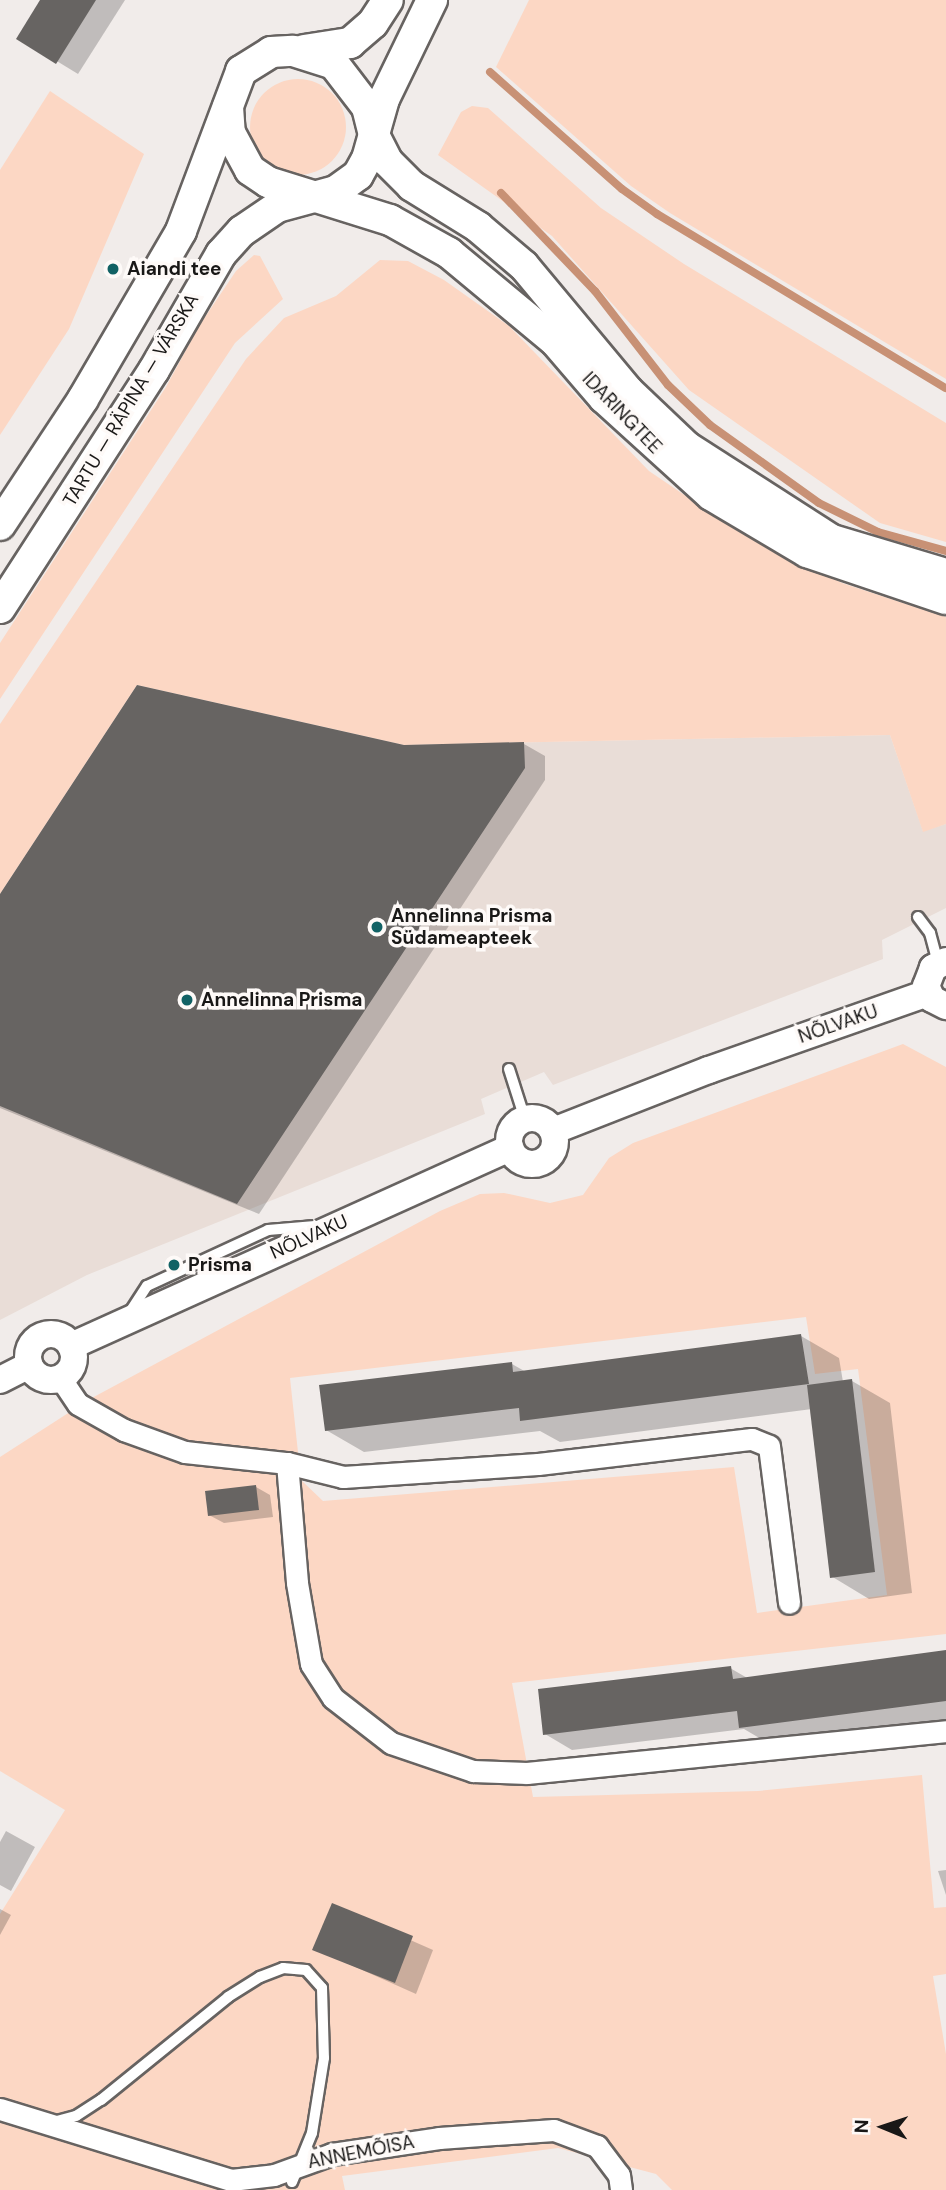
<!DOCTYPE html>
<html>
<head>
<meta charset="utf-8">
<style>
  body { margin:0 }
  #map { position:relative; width:946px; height:2190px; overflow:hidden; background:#f1ecea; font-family:"DM Sans",sans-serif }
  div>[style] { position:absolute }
  .built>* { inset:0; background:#e9ddd7 }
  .green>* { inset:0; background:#fcd7c4 }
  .round { border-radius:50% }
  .shadow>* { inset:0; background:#0003 }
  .stream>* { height:8px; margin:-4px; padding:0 4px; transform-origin:4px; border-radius:4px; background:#c89175 }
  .building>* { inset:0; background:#676462 }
  .roads { filter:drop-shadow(2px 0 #676361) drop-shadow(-2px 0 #676361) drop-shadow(0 2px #676361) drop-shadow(0 -2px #676361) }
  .service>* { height:10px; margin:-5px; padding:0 5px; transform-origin:5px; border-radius:5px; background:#fff }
  .minor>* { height:21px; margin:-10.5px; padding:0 10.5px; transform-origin:10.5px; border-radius:10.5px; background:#fff }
  .tertiary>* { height:26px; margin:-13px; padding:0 13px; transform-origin:13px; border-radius:13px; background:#fff }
  .tertiary>.ring { margin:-13px; padding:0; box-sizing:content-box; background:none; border:26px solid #fff; border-radius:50% }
  .secondary>* { height:30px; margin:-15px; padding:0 15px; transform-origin:15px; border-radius:15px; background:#fff }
  .dots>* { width:19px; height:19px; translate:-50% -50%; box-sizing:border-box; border:4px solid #fefaf8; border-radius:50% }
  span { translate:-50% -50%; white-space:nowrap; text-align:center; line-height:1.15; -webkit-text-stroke:7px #fefaf8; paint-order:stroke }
  .poi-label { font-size:19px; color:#191817; font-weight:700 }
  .left { translate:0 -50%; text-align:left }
  .street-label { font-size:19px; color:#191817 }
  .north { position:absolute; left:848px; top:2092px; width:70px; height:70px; -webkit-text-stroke:5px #fefaf8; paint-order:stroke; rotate:272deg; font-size:19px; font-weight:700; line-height:28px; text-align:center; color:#191817 }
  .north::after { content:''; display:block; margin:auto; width:24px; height:32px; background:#191817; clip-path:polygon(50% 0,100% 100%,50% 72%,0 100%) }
</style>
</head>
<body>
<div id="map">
  <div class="built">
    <div style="clip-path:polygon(137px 685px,404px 745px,890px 735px,923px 831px,946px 824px,946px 908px,882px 940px,883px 959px,553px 1085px,544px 1072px,481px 1099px,485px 1114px,87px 1275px,0 1320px,0 894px)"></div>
  </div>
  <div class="green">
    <div style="clip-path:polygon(529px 0,946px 0,946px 379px,670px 213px,631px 186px,496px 67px)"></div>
    <div class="round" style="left:250px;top:79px;width:96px;height:96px"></div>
    <div style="clip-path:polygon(50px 91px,144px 154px,69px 329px,0 435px,0 170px)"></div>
    <div style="clip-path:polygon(472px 106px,488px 108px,601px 208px,684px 264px,946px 423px,946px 542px,880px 523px,689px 390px,552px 236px,438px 155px,461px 112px)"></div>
    <div style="clip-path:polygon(254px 255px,260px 256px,283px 299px,235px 343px,0 699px,0 643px,166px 387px,199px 326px,236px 271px)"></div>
    <div style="clip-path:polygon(380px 260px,408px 261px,444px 280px,509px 326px,649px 471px,736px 530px,842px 583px,946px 617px,946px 824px,923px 832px,890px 735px,404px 745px,137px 685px,0 894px,0 724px,246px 359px,284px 318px,336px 296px)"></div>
    <div style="clip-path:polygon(evenodd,903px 1044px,946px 1067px,946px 1634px,512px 1683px,533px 1797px,758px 1791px,922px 1775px,934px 1908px,946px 1907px,946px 1974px,933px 1976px,946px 2054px,946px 2190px,672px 2190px,656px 2174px,558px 2148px,342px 2176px,345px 2190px,0 2190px,0 1914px,65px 1810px,0 1771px,0 1457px,90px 1399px,440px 1211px,480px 1194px,504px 1193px,550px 1203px,583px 1195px,609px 1158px,633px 1143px,903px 1044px,806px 1317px,815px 1374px,858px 1369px,887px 1595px,757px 1613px,734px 1467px,323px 1501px,301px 1480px,290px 1378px,806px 1317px)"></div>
  </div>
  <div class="shadow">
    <div style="clip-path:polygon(42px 0,125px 0,78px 74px,19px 38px)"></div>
    <div style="clip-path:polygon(524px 744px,545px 756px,545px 780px,259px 1214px,0 1108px,0 897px,404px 747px)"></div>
    <div style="clip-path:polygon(801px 1336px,839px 1358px,843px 1382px,852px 1381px,890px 1403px,912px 1593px,869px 1599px,831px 1576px,812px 1409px,560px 1442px,540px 1431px,364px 1452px,326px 1430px,512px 1364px,526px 1372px)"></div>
    <div style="clip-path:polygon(256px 1487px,270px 1495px,273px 1517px,224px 1523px,209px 1515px)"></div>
    <div style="clip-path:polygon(946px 1652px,946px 1720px,768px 1743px,744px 1729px,572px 1750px,545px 1734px,730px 1668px,749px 1679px)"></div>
    <div style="clip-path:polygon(6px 1831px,35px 1847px,11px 1891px,0 1885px,0 1842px)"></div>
    <div style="clip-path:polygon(946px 1870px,946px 1895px,938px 1871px)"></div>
    <div style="clip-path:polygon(333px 1906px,433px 1950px,416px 1994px,315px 1949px)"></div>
    <div style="clip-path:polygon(0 1909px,11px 1915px,0 1935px)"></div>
  </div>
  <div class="stream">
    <div style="left:490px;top:72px;width:176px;rotate:41.6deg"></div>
    <div style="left:622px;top:189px;width:43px;rotate:35.5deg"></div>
    <div style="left:657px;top:214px;width:337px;rotate:31.1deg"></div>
    <div style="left:501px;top:193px;width:136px;rotate:46.2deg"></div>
    <div style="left:595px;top:291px;width:119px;rotate:52.2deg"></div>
    <div style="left:668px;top:385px;width:58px;rotate:43.6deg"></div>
    <div style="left:710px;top:425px;width:134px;rotate:35.6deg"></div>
    <div style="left:819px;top:503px;width:66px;rotate:26.2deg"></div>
    <div style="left:878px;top:532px;width:71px;rotate:15.6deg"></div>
  </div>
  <div class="building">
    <div style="clip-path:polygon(40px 0,96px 0,56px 64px,16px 39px)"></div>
    <div style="clip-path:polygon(137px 685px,404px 745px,524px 742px,525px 768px,237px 1204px,0 1106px,0 894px)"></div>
    <div style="clip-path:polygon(801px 1334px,809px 1384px,520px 1421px,519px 1408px,325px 1431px,319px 1385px,512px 1362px,513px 1372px)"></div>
    <div style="clip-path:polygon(852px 1379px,875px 1572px,830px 1578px,807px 1385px)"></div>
    <div style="clip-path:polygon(256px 1485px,259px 1510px,208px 1516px,205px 1491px)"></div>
    <div style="clip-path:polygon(946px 1650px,946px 1701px,739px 1728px,737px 1711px,543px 1735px,538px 1689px,731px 1666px,733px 1679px)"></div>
    <div style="clip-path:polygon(332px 1903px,413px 1936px,395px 1983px,312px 1950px)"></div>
  </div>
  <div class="roads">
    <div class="service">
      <div style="left:918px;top:917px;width:20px;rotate:53deg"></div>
      <div style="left:930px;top:933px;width:31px;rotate:75deg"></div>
      <div style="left:509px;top:1069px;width:52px;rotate:72.3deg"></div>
      <div style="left:130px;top:1312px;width:31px;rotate:-57deg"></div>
      <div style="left:147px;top:1286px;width:133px;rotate:-24.8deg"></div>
      <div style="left:268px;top:1230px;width:47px;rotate:-4.9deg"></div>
      <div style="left:53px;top:2122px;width:24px;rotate:-15deg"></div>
      <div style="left:76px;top:2116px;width:30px;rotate:-33deg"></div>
      <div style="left:101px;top:2100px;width:164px;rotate:-39deg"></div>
      <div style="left:228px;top:1997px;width:38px;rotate:-32deg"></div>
      <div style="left:260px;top:1977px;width:25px;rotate:-21deg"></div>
      <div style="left:283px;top:1968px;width:23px;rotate:5deg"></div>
      <div style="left:306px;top:1970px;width:24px;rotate:48deg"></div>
      <div style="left:322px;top:1988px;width:70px;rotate:88.4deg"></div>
      <div style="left:324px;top:2058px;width:76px;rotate:99.1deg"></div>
      <div style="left:312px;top:2133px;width:53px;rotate:112.2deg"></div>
    </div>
    <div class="minor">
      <div style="left:61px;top:1379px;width:30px;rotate:56deg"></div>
      <div style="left:78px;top:1404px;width:53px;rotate:29.5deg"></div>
      <div style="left:124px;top:1430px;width:65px;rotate:19.8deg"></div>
      <div style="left:185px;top:1452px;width:103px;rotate:6.2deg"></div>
      <div style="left:287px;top:1463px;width:58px;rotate:14deg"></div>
      <div style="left:343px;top:1477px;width:195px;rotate:-3.8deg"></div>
      <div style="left:538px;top:1464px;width:215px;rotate:-6.7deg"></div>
      <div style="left:752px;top:1439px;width:18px;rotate:22deg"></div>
      <div style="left:769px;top:1446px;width:158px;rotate:82.7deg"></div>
      <div style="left:287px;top:1463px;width:120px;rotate:85.2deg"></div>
      <div style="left:297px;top:1583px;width:82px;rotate:80.2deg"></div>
      <div style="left:311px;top:1664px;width:40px;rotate:57.1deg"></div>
      <div style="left:333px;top:1698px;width:73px;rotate:37.8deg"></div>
      <div style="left:391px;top:1743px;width:87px;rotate:18.9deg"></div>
      <div style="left:473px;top:1771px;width:54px;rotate:2.1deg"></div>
      <div style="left:527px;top:1773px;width:421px;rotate:-5.7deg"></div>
      <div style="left:0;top:2109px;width:242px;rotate:17.1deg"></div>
      <div style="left:231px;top:2180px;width:43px;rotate:-6.6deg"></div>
      <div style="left:274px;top:2175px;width:62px;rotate:-19.9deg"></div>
      <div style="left:332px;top:2154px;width:108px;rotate:-8.5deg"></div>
      <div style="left:439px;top:2138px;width:115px;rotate:-4deg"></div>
      <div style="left:554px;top:2130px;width:46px;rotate:20.4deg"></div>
      <div style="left:597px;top:2146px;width:36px;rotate:53deg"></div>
      <div style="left:619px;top:2175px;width:15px;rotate:82deg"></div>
    </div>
    <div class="tertiary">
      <div style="left:946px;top:961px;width:15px;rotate:152deg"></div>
      <div style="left:933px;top:968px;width:19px;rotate:111deg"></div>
      <div style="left:926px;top:986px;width:14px;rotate:65deg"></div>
      <div style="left:932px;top:999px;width:16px;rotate:27deg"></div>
      <div class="ring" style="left:509px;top:1118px;width:20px;height:20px"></div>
      <div style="left:553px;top:1131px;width:168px;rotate:-21.4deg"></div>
      <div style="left:709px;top:1070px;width:232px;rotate:-19.4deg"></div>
      <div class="ring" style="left:28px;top:1334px;width:20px;height:20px"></div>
      <div style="left:71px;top:1346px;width:482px;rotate:-24.3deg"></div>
      <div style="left:0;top:1380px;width:33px;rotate:-27deg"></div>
    </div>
    <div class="secondary">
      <div style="left:304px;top:50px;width:47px;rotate:-8.7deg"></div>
      <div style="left:350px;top:43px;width:30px;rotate:-41deg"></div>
      <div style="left:373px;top:23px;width:27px;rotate:-57deg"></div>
      <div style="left:228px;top:107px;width:26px;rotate:86deg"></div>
      <div style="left:230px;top:133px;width:42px;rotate:61.6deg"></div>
      <div style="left:250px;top:170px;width:22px;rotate:34deg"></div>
      <div style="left:268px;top:182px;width:128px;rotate:17.3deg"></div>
      <div style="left:390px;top:220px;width:68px;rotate:29.2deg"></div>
      <div style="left:449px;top:253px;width:138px;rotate:39.7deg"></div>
      <div style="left:555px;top:341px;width:75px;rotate:49.3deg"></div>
      <div style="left:604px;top:398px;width:144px;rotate:42.2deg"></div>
      <div style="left:711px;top:495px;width:112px;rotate:30.7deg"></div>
      <div style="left:807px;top:552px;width:147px;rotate:18.7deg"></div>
      <div style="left:0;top:525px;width:151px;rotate:-56.6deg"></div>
      <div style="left:83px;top:399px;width:194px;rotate:-59.7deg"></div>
      <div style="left:181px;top:231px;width:171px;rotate:-69.4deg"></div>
      <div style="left:241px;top:71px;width:36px;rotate:-32deg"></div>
      <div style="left:271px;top:52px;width:22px;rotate:-3deg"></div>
      <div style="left:293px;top:51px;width:43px;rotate:17.6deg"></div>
      <div style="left:334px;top:64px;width:54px;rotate:52.5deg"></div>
      <div style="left:367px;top:107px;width:29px;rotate:76deg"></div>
      <div style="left:374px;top:135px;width:29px;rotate:63deg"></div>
      <div style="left:387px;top:161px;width:35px;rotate:45deg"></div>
      <div style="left:412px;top:186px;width:78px;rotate:31.8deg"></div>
      <div style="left:478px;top:227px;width:60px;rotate:40.3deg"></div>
      <div style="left:524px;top:266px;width:163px;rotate:50.2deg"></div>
      <div style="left:628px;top:391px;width:81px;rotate:43.5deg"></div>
      <div style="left:687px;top:447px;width:172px;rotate:32.7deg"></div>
      <div style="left:832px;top:540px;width:119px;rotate:16.6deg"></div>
      <div style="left:0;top:608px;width:283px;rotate:-57.1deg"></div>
      <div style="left:154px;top:370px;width:134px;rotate:-60deg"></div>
      <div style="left:221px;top:254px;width:31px;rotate:-48deg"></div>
      <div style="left:242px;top:231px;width:42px;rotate:-34.4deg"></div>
      <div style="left:277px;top:207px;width:61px;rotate:-15.2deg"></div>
      <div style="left:336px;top:191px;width:27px;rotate:-36deg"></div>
      <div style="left:358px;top:175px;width:18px;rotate:-61deg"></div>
      <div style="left:367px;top:159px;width:62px;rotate:-74.2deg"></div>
      <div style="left:384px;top:99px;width:110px;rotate:-64.1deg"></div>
    </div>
  </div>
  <div class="dots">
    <div style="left:113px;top:269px;background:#126265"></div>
    <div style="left:377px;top:927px;background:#126265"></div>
    <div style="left:187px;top:1000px;background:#126265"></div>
    <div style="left:174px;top:1265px;background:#126265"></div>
  </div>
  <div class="poi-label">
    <span class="left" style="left:127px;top:269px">Aiandi tee</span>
    <span class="left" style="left:391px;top:927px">Annelinna Prisma<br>Südameapteek</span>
    <span class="left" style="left:201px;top:1000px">Annelinna Prisma</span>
    <span class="left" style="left:188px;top:1265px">Prisma</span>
  </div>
  <div class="street-label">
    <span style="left:131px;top:400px;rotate:-59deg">TARTU — RÄPINA — VÄRSKA</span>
    <span style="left:622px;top:413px;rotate:46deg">IDARINGTEE</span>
    <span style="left:838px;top:1024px;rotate:-19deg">NÕLVAKU</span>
    <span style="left:309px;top:1237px;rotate:-24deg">NÕLVAKU</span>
    <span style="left:361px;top:2152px;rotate:-11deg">ANNEMÕISA</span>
  </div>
  <div class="north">N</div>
</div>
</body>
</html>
